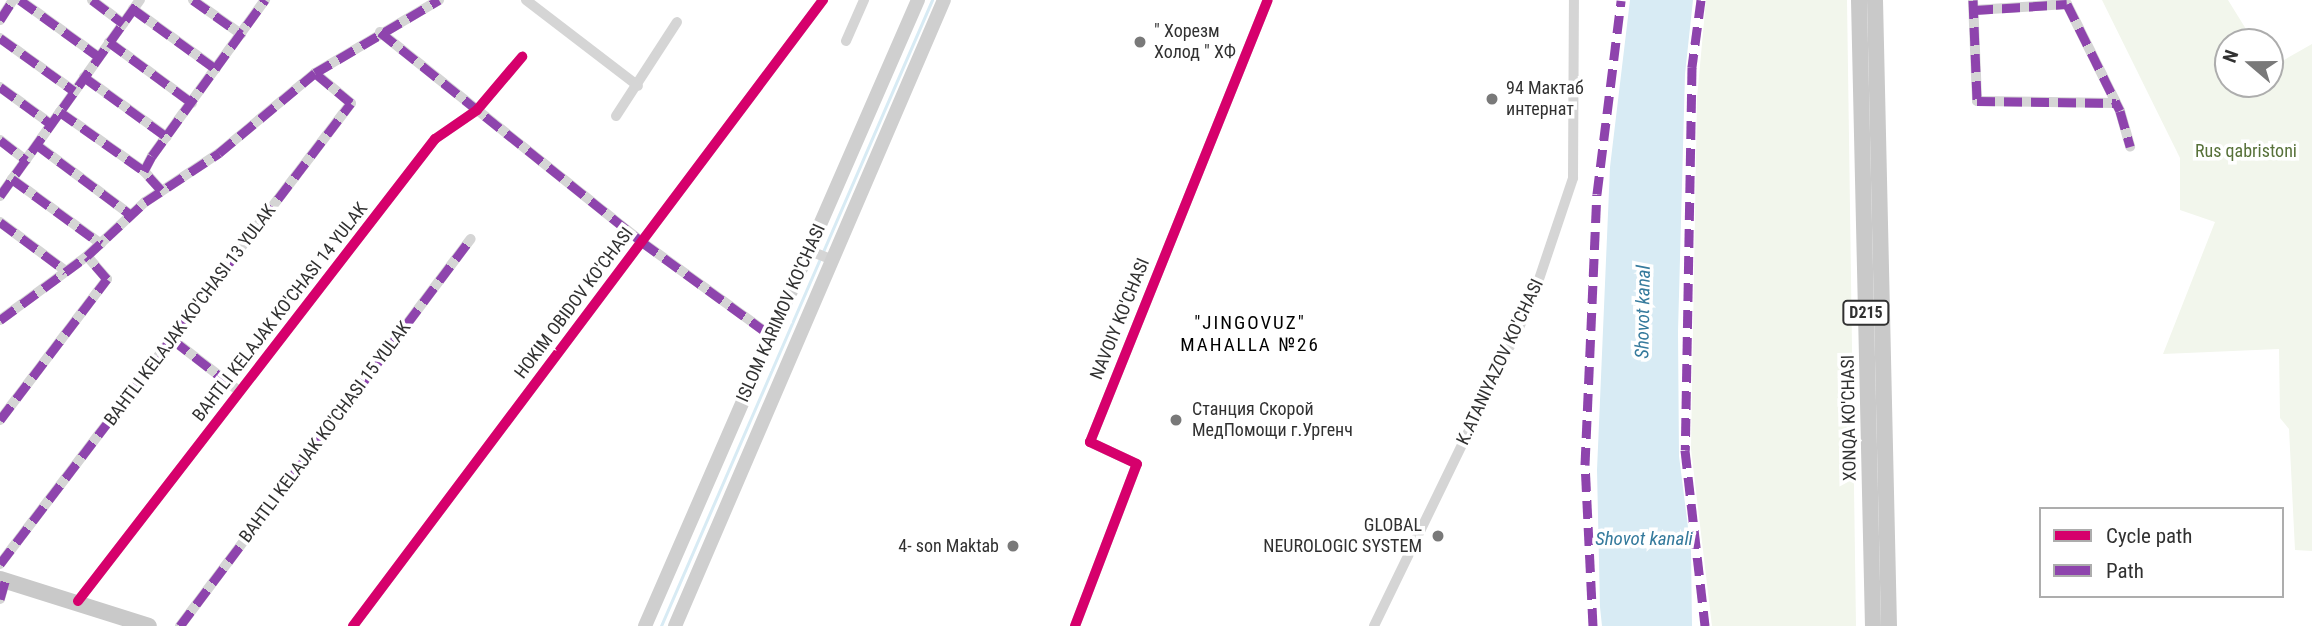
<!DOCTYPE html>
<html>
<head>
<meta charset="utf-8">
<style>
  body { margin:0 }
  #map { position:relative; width:2312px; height:626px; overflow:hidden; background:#fff; font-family:"Roboto Condensed",sans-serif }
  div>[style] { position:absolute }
  .green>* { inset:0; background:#f2f6ec }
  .water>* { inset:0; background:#d8ebf4 }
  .stream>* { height:2.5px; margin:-1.25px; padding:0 1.25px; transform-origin:1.25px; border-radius:1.25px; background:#d8ebf4 }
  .minor>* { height:10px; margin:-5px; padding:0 5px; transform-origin:5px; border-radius:5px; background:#d5d5d5 }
  .secondary>* { height:14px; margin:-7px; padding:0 7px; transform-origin:7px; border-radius:7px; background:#cfcfcf }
  .primary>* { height:16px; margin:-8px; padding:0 8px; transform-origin:8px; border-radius:8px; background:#c9c9c9 }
  .quiet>* { height:9px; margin-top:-4.5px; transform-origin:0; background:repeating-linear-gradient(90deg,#8e44ad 0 18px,transparent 0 27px) }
  .cycleway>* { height:10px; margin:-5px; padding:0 5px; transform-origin:5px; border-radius:5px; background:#d6006c }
  .dots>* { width:19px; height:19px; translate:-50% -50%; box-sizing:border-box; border:4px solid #fff; border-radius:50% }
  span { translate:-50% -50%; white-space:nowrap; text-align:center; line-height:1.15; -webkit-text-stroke:7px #fff; paint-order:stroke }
  .shield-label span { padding:2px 5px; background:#fff; border:2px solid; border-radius:5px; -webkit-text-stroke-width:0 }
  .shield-label { font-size:16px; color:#313131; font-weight:700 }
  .poi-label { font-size:18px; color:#313131 }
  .left { translate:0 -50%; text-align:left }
  .right { translate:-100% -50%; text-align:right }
  .park-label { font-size:18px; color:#577139 }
  .street-label { font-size:18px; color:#313131 }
  .water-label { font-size:19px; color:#357a9c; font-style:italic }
  .neighbourhood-label { font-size:19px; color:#000; letter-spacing:2px }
  .legend { position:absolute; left:2039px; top:507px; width:245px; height:91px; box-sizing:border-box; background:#fff; border:2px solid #adadad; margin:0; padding:9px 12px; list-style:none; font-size:21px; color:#313131 }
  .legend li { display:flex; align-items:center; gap:14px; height:35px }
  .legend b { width:35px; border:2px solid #adadad }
  .north { position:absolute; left:2214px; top:28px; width:70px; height:70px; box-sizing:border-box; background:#fff; border:2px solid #adadad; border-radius:50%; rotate:290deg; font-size:19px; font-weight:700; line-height:28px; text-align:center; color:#313131 }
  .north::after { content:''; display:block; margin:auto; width:24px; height:32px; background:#797979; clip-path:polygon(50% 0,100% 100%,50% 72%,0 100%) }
</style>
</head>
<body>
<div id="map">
  <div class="green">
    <div style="clip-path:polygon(1706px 0,1847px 0,1856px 626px,1712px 626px,1691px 449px,1697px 98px)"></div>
    <div style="clip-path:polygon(2102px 0,2228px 0,2254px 42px,2228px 42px,2228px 84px,2270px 84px,2270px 68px,2312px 44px,2312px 551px,2295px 550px,2289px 429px,2280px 418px,2279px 349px,2163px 354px,2215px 222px,2180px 210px,2180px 158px)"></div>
  </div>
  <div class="water">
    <div style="clip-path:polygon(1630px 0,1693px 0,1685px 74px,1678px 332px,1679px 456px,1691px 551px,1692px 626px,1602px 626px,1600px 607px,1597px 470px,1610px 167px)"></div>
  </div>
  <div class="stream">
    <div style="left:661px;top:626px;width:682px;rotate:-66.59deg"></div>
  </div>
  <div class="minor">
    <div style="left:20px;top:0;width:97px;rotate:35.8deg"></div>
    <div style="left:92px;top:0;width:39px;rotate:37deg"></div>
    <div style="left:193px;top:0;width:59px;rotate:35.3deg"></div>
    <div style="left:526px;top:0;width:141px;rotate:37.5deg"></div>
    <div style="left:1973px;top:0;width:101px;rotate:87.7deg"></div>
    <div style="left:1977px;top:101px;width:139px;rotate:0.8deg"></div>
    <div style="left:133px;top:9px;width:102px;rotate:35.9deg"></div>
    <div style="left:1975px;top:10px;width:92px;rotate:-3.7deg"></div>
    <div style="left:2067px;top:4px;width:119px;rotate:63.6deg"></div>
    <div style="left:2120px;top:111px;width:37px;rotate:74deg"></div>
    <div style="left:0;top:20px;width:24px;rotate:-57deg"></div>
    <div style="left:380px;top:32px;width:336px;rotate:38.7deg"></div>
    <div style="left:642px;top:242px;width:158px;rotate:36deg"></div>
    <div style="left:0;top:38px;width:91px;rotate:35.6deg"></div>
    <div style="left:846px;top:41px;width:45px;rotate:-66.3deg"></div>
    <div style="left:109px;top:42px;width:103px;rotate:36.3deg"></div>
    <div style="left:84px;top:77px;width:102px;rotate:35.9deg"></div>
    <div style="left:0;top:87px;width:63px;rotate:36deg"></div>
    <div style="left:60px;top:112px;width:103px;rotate:35.1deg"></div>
    <div style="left:616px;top:116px;width:112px;rotate:-57deg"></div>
    <div style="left:0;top:140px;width:33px;rotate:38deg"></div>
    <div style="left:37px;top:145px;width:117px;rotate:36.7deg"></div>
    <div style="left:12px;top:179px;width:110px;rotate:36.1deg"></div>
    <div style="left:161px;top:190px;width:25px;rotate:-132deg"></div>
    <div style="left:144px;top:171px;width:17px;rotate:-62deg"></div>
    <div style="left:152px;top:156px;width:193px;rotate:-54.1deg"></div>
    <div style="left:0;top:196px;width:241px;rotate:-54.5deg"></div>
    <div style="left:0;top:222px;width:82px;rotate:36.6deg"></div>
    <div style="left:808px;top:250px;width:24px;rotate:22deg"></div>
    <div style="left:0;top:320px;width:108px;rotate:-36.3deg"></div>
    <div style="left:87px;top:256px;width:79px;rotate:-43deg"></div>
    <div style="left:145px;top:202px;width:89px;rotate:-33.5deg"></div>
    <div style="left:219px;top:153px;width:125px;rotate:-39.8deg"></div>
    <div style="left:315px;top:73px;width:144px;rotate:-30.5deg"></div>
    <div style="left:173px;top:340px;width:83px;rotate:37.7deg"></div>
    <div style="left:0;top:420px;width:177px;rotate:-52.8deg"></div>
    <div style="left:107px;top:279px;width:30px;rotate:-131deg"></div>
    <div style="left:0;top:564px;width:579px;rotate:-52.71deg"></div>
    <div style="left:351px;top:103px;width:47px;rotate:-140.2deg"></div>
    <div style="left:0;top:599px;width:19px;rotate:-74deg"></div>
    <div style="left:78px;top:601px;width:584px;rotate:-52.31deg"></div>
    <div style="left:435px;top:139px;width:51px;rotate:-34.6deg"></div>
    <div style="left:477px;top:110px;width:70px;rotate:-49.7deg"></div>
    <div style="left:180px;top:626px;width:484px;rotate:-53.1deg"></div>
    <div style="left:353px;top:626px;width:783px;rotate:-53.1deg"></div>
    <div style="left:1075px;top:626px;width:173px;rotate:-69.1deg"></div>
    <div style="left:1137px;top:464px;width:52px;rotate:-154.9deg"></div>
    <div style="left:1090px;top:442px;width:476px;rotate:-68.1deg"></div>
    <div style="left:1374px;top:626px;width:359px;rotate:-64.1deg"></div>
    <div style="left:1531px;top:303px;width:132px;rotate:-71.4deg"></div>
    <div style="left:1573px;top:178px;width:178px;rotate:-89.7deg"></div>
  </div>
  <div class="secondary">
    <div style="left:645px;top:626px;width:683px;rotate:-66.44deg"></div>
    <div style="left:675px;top:626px;width:681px;rotate:-66.75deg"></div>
  </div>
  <div class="primary">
    <div style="left:1859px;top:0;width:626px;rotate:88.72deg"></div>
    <div style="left:1875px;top:0;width:626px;rotate:88.72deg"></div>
    <div style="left:0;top:579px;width:156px;rotate:17.5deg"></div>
  </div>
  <div class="quiet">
    <div style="left:20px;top:0;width:97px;rotate:35.8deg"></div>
    <div style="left:92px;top:0;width:39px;rotate:37deg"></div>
    <div style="left:193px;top:0;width:59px;rotate:35.3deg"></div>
    <div style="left:1701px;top:0;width:68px;rotate:97.7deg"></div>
    <div style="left:1692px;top:67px;width:383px;rotate:91deg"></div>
    <div style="left:1685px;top:450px;width:177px;rotate:83.5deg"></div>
    <div style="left:1973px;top:0;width:101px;rotate:87.7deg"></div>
    <div style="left:1977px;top:101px;width:139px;rotate:0.8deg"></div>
    <div style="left:133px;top:9px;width:102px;rotate:35.9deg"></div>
    <div style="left:1975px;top:10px;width:92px;rotate:-3.7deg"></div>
    <div style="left:2067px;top:4px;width:119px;rotate:63.6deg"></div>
    <div style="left:2120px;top:111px;width:37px;rotate:74deg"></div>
    <div style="left:0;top:20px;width:24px;rotate:-57deg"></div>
    <div style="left:380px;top:32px;width:336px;rotate:38.7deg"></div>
    <div style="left:642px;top:242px;width:158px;rotate:36deg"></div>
    <div style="left:0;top:38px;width:91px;rotate:35.6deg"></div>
    <div style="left:109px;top:42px;width:103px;rotate:36.3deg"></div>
    <div style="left:84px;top:77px;width:102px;rotate:35.9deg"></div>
    <div style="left:0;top:87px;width:63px;rotate:36deg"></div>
    <div style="left:60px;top:112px;width:103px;rotate:35.1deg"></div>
    <div style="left:0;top:140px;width:33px;rotate:38deg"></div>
    <div style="left:37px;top:145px;width:117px;rotate:36.7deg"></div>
    <div style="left:12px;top:179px;width:110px;rotate:36.1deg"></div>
    <div style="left:161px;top:190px;width:25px;rotate:-132deg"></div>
    <div style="left:144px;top:171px;width:17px;rotate:-62deg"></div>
    <div style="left:152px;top:156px;width:193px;rotate:-54.1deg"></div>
    <div style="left:0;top:196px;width:241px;rotate:-54.5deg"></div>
    <div style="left:0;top:222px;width:82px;rotate:36.6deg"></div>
    <div style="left:0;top:320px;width:108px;rotate:-36.3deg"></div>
    <div style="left:87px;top:256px;width:79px;rotate:-43deg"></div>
    <div style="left:145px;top:202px;width:89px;rotate:-33.5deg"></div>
    <div style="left:219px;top:153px;width:125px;rotate:-39.8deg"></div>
    <div style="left:315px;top:73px;width:144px;rotate:-30.5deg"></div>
    <div style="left:173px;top:340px;width:83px;rotate:37.7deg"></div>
    <div style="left:0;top:420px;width:177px;rotate:-52.8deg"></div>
    <div style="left:107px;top:279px;width:30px;rotate:-131deg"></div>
    <div style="left:0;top:564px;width:579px;rotate:-52.71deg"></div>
    <div style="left:351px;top:103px;width:47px;rotate:-140.2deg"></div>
    <div style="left:0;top:599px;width:19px;rotate:-74deg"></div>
    <div style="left:180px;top:626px;width:484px;rotate:-53.1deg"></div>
    <div style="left:1593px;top:626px;width:161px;rotate:-92.8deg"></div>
    <div style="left:1585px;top:465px;width:271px;rotate:-87.5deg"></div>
    <div style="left:1597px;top:194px;width:195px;rotate:-82.9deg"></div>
  </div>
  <div class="cycleway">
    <div style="left:78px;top:601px;width:584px;rotate:-52.31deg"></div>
    <div style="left:435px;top:139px;width:51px;rotate:-34.6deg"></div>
    <div style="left:477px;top:110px;width:70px;rotate:-49.7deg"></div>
    <div style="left:353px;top:626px;width:783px;rotate:-53.1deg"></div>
    <div style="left:1075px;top:626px;width:173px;rotate:-69.1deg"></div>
    <div style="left:1137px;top:464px;width:52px;rotate:-154.9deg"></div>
    <div style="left:1090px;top:442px;width:476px;rotate:-68.1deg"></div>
  </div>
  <div class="dots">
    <div style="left:1140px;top:42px;background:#797979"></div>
    <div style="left:1492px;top:99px;background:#797979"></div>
    <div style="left:1176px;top:420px;background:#797979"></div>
    <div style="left:1438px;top:536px;background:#797979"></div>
    <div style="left:1013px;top:546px;background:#797979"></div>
  </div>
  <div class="shield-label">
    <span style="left:1866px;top:313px">D215</span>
  </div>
  <div class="poi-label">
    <span class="left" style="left:1154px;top:42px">" Хорезм<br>Холод " ХФ</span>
    <span class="left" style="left:1506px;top:99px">94 Мактаб<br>интернат</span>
    <span class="left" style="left:1192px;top:420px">Станция Скорой<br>МедПомощи г.Ургенч</span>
    <span class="right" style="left:1422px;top:536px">GLOBAL<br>NEUROLOGIC SYSTEM</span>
    <span class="right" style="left:999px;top:546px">4- son Maktab</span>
  </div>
  <div class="park-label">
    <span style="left:2246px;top:151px">Rus qabristoni</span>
  </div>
  <div class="street-label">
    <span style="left:574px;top:303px;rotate:-53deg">HOKIM OBIDOV KO'CHASI</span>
    <span style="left:280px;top:312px;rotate:-52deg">BAHTLI KELAJAK KO'CHASI 14 YULAK</span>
    <span style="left:781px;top:313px;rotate:-66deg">ISLOM KARIMOV KO'CHASI</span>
    <span style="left:190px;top:315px;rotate:-53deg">BAHTLI KELAJAK KO'CHASI 13 YULAK</span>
    <span style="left:1120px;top:319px;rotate:-68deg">NAVOIY KO'CHASI</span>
    <span style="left:1500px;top:362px;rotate:-65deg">K.ATANIYAZOV KO'CHASI</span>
    <span style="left:1849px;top:418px;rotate:-91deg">XONQA KO'CHASI</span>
    <span style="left:325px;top:432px;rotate:-53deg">BAHTLI KELAJAK KO'CHASI 15 YULAK</span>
  </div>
  <div class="water-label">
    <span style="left:1643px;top:312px;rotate:-89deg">Shovot kanal</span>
    <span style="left:1644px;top:539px">Shovot kanali</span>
  </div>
  <div class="neighbourhood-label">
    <span style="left:1250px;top:334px">"JINGOVUZ"<br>MAHALLA №26</span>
  </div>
  <ul class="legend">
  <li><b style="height:9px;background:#d6006c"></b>Cycle path</li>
  <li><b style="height:9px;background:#8e44ad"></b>Path</li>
  </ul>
  <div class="north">N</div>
</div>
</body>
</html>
